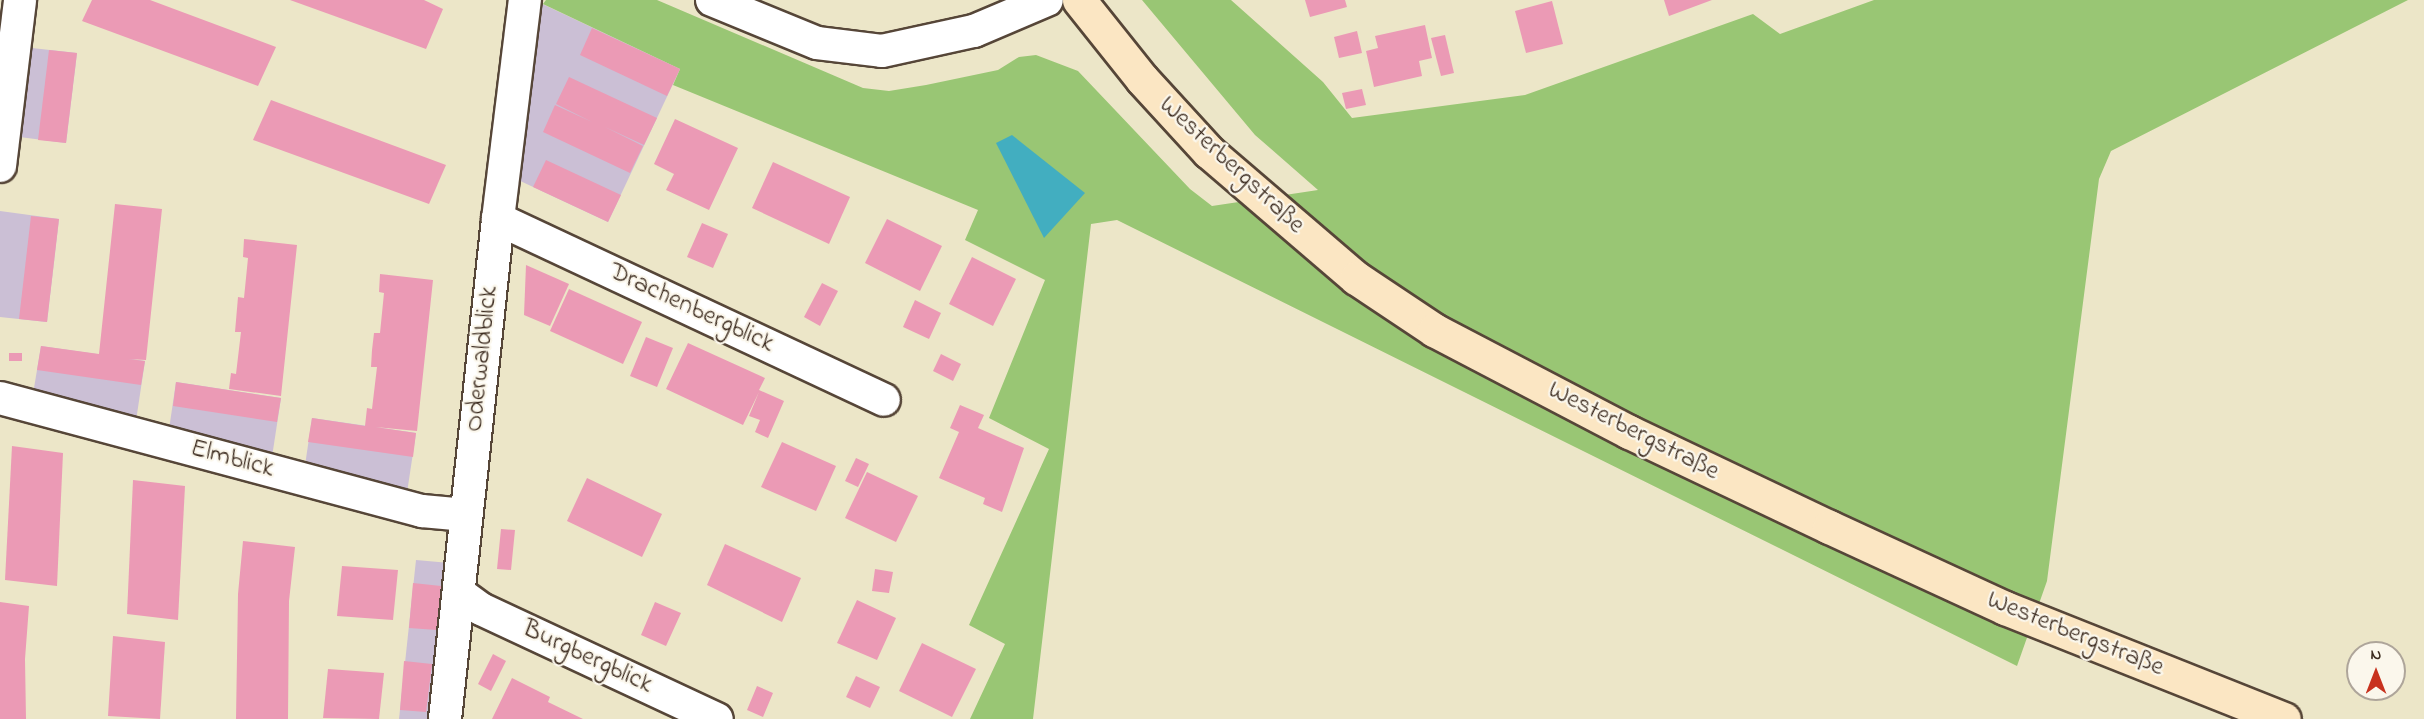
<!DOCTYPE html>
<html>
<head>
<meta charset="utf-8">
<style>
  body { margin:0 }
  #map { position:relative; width:2424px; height:719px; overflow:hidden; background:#ece6c8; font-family:"Indie Flower",sans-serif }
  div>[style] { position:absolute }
  .industrial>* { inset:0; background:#cbbfd5 }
  .green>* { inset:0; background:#99c674 }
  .water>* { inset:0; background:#42aec0 }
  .building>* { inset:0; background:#eb9ab5 }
  .roads { filter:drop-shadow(2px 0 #564638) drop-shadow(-2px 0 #564638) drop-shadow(0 2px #564638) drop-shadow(0 -2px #564638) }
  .minor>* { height:32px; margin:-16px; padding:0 16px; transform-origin:16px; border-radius:16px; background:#fff }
  .secondary>* { height:33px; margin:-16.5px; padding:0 16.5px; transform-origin:16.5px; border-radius:16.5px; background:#fbe6c3 }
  span { translate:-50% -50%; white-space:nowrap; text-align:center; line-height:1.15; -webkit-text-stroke:4.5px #fbf7ec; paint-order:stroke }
  .street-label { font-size:26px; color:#3b2a1e }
  .north { position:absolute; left:2346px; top:641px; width:60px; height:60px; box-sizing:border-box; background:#fbf7ec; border:2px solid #aea59a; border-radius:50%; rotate:0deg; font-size:16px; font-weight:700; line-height:24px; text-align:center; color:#3b2a1e }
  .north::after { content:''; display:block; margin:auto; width:21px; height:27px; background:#c8321e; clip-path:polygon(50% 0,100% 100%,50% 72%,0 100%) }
</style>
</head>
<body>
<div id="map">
  <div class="industrial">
    <div style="clip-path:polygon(534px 0,680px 69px,608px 222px,503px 173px)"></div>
    <div style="clip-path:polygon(14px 46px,77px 53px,66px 143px,4px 135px)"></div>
    <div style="clip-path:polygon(0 211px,59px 219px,47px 322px,0 317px)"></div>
    <div style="clip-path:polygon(41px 346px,145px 361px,134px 434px,31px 406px)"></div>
    <div style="clip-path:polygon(176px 382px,281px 398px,270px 470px,167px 443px)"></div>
    <div style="clip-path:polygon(312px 418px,416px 433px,405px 506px,303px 479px)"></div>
    <div style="clip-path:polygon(416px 560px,461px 564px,445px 719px,399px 719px)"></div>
  </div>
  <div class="green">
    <div style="clip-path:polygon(546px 0,657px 0,863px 88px,889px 91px,926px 85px,998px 70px,1019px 57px,1036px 55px,1078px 71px,1190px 189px,1212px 206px,1318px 190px,1255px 135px,1142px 0,1231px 0,1323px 82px,1352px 118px,1525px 95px,1753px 14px,1780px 34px,1874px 0,2408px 0,2111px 151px,2099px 179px,2047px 581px,2017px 666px,1117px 220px,1091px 224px,1033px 719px,970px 719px,1005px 644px,969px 625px,1049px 449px,989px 418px,1045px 280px,965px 240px,978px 210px,673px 85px,680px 69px,543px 4px)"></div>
  </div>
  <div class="water">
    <div style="clip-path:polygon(1012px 135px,1085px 193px,1044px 238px,996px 143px)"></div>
  </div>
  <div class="building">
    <div style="clip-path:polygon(92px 0,150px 0,276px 47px,258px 86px,82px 21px)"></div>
    <div style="clip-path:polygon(290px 0,424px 0,443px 9px,426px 49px)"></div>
    <div style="clip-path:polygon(1305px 0,1345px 0,1347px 7px,1310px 17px)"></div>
    <div style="clip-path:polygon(1664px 0,1712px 0,1669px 16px)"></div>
    <div style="clip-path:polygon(1552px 1px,1563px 44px,1526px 53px,1515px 11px)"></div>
    <div style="clip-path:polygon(1425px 25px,1432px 58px,1419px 61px,1422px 76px,1374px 87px,1366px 51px,1378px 48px,1375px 36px)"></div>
    <div style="clip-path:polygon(592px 28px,680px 69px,667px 96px,580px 55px)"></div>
    <div style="clip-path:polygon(1357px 31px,1362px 53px,1339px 58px,1334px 37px)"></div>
    <div style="clip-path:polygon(1445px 35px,1454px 73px,1441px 76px,1431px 38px)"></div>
    <div style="clip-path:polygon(49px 50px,77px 53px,66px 143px,38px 140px)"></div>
    <div style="clip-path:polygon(569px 77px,657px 118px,644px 145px,605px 127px,643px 146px,630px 173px,543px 132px,555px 105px,592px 122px,556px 104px)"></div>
    <div style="clip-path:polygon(1362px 89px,1366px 105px,1346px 109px,1342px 93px)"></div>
    <div style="clip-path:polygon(271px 100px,446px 165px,429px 204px,253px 140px)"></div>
    <div style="clip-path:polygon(675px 119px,738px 148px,709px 210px,666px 190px,674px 174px,654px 164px)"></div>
    <div style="clip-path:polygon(546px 160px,621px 195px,608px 222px,533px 187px)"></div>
    <div style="clip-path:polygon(773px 162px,850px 197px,829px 244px,752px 208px)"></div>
    <div style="clip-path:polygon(115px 204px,162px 209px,146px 360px,128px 359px,145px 361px,141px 385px,37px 370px,41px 346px,99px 354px)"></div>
    <div style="clip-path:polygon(31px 216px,59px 219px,47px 322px,19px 319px)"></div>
    <div style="clip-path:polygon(887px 219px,942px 246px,920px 291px,865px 263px)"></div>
    <div style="clip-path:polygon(702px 223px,728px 234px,713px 268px,687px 257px)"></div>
    <div style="clip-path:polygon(244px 239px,297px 245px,281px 396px,229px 389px,231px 373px,236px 374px,241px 332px,235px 332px,238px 297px,244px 298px,248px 258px,243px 257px)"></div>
    <div style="clip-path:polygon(972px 257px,1016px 279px,993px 326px,949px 304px)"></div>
    <div style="clip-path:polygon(526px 265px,569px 284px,550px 326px,524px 315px)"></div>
    <div style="clip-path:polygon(380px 274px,433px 280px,417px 431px,375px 427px,416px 433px,413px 457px,308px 442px,312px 418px,365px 426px,367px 408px,372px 409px,377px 367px,371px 367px,372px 350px,374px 333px,380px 333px,384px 293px,379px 292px)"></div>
    <div style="clip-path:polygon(822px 283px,838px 291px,820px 326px,804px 317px)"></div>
    <div style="clip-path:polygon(569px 289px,642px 322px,623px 364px,550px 331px)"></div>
    <div style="clip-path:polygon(915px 300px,941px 313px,929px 339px,903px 327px)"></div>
    <div style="clip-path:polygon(646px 337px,673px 348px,657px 387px,630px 376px)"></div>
    <div style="clip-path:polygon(688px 343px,765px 378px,759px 390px,784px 401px,768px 438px,755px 432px,760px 420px,749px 416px,759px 392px,743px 425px,666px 389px)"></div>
    <div style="clip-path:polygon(9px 353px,22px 353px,22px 361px,9px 361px)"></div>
    <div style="clip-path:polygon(941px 354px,961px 364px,953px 381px,933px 371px)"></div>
    <div style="clip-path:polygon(176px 382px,281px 398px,277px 422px,173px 406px)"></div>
    <div style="clip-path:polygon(960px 405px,984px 415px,978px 428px,1024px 448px,1002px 512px,983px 504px,985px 498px,939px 478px,959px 432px,950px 428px)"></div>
    <div style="clip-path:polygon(782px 442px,836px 466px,816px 511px,761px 487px)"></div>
    <div style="clip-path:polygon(12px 446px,63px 453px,57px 586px,5px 580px)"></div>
    <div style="clip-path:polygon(856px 458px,869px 464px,858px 487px,845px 481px)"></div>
    <div style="clip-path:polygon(867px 472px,918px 496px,896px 542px,845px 518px)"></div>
    <div style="clip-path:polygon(587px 478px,662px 514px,642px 557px,567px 521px)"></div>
    <div style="clip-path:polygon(133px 480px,185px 486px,178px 620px,127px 614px)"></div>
    <div style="clip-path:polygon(501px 529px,515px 530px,511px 570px,497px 569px)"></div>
    <div style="clip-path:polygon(243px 541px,295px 547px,289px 601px,288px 719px,236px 719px,238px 594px)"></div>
    <div style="clip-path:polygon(725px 544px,801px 578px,782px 622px,707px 585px)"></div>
    <div style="clip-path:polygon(342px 566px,398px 570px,393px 620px,337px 616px)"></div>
    <div style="clip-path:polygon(875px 569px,893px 572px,889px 593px,872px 591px)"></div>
    <div style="clip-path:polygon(413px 583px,441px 586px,437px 630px,409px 628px)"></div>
    <div style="clip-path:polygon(857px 600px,896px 618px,877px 660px,837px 643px)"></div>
    <div style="clip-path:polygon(0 602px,29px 606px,25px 659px,26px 719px,0 719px)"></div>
    <div style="clip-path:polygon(655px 602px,681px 613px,666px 646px,641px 635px)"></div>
    <div style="clip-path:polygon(113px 636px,165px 642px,160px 719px,108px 716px)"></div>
    <div style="clip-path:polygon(922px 643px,976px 669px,952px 717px,899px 691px)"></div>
    <div style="clip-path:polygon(493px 654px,506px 661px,491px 691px,478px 684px)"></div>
    <div style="clip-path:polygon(404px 661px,432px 664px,426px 712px,400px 710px)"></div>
    <div style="clip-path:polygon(328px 669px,384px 673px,379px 719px,323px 718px)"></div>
    <div style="clip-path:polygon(856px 676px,880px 687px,870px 708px,846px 697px)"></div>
    <div style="clip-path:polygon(512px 678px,550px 697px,548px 702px,583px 719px,492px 719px)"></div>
    <div style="clip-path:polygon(757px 686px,773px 693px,763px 717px,747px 710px)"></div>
  </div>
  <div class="roads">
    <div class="minor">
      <div style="left:712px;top:0;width:113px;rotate:22.3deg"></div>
      <div style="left:817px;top:43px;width:65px;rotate:7deg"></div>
      <div style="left:882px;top:51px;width:94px;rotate:-12.3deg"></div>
      <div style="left:974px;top:31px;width:79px;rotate:-23deg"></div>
      <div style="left:0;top:166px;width:167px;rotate:-83.1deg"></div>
      <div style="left:498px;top:219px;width:426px;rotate:25.1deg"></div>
      <div style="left:0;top:398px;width:437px;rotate:15deg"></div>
      <div style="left:422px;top:511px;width:44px;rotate:5.2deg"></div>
      <div style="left:459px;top:593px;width:27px;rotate:36deg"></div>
      <div style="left:481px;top:609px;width:260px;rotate:25deg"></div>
      <div style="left:445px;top:719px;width:503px;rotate:-83.95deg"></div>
      <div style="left:498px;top:219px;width:221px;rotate:-83deg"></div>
    </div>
    <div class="secondary">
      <div style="left:1079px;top:0;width:101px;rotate:51.4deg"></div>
      <div style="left:1142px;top:79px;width:99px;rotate:47.5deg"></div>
      <div style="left:1209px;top:152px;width:194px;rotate:40.6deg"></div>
      <div style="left:1356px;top:278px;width:94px;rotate:33.7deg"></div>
      <div style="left:1434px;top:330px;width:220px;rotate:27.6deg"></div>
      <div style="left:1629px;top:432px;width:221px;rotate:25.4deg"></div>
      <div style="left:1829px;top:527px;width:194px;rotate:24.7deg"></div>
      <div style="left:2005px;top:608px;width:300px;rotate:21.7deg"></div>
    </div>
  </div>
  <div class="street-label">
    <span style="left:1231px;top:166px;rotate:43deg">Westerbergstraße</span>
    <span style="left:691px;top:309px;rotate:25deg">Drachenbergblick</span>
    <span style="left:483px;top:359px;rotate:-84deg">Oderwaldblick</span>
    <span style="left:1633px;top:432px;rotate:27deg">Westerbergstraße</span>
    <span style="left:232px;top:460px;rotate:15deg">Elmblick</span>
    <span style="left:2075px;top:635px;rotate:22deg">Westerbergstraße</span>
    <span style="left:587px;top:658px;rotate:25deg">Burgbergblick</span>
  </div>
  <div class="north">N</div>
</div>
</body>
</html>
